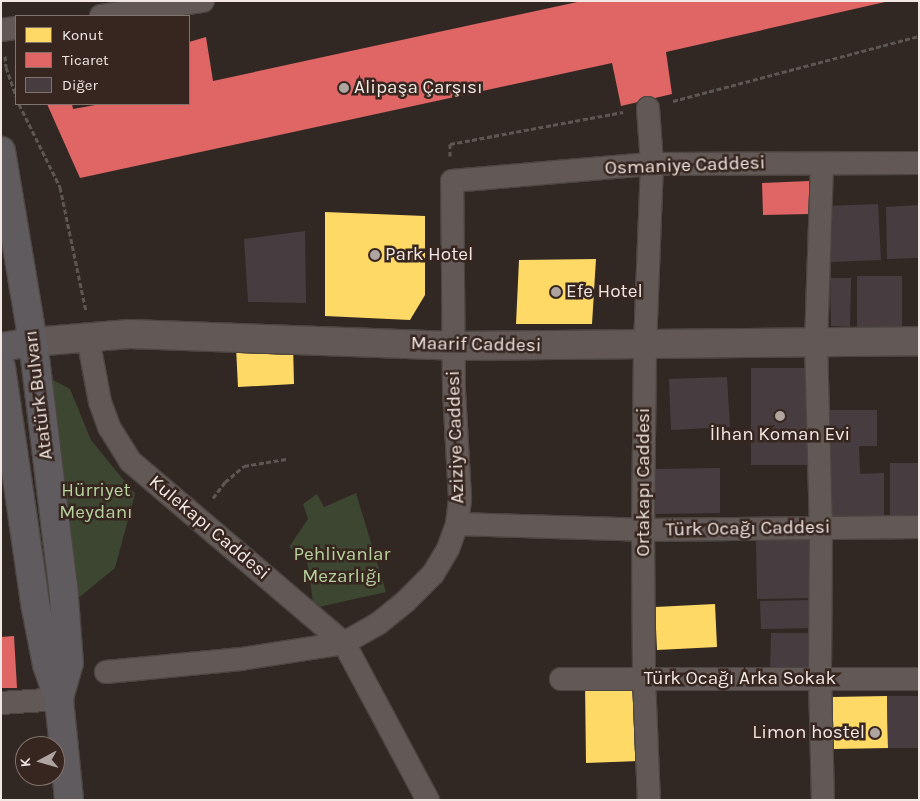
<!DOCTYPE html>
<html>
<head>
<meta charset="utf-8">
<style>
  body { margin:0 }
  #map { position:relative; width:920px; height:801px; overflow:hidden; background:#312824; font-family:Karla,sans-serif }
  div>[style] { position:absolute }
  .green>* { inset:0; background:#3d4631 }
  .homes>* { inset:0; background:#ffd966 }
  .shops>* { inset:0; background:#e06666 }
  .building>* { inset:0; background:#473d40 }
  .path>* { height:3px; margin-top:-1.5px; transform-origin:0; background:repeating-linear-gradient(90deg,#5d5754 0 5px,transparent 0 7.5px) }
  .roads { filter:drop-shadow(1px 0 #4c4541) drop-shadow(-1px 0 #4c4541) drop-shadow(0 1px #4c4541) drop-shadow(0 -1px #4c4541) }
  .street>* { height:22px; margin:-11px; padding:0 11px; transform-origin:11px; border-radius:11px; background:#625956 }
  .secondary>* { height:28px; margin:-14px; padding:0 14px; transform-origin:14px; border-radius:14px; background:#625956 }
  .primary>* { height:28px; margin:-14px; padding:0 14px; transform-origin:14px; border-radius:14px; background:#605b5f }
  .dots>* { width:14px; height:14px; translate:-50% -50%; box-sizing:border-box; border:2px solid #36261f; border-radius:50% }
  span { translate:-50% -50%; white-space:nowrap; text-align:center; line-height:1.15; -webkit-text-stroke:5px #36261f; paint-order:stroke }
  .poi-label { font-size:19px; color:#f2e7e2 }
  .left { translate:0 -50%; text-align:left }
  .right { translate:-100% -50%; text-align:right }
  .street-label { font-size:19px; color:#f2e7e2 }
  .park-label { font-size:19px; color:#b7d29e }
  .frame { position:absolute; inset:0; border:2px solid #f2e7e2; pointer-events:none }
  .legend { position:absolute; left:15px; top:15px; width:175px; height:90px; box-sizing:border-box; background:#36261f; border:1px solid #81736d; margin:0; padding:6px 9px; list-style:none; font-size:15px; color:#f2e7e2 }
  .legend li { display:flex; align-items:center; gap:10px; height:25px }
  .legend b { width:25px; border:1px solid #81736d }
  .north { position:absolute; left:15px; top:736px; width:50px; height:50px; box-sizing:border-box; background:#36261f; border:1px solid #81736d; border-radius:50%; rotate:264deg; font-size:14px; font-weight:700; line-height:20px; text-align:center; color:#f2e7e2 }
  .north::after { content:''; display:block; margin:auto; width:18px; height:22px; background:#aea4a0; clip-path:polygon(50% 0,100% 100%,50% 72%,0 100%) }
</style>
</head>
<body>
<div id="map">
  <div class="green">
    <div style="clip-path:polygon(40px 373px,70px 389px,91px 440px,135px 494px,115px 568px,77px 599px)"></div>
    <div style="clip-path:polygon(356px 493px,386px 592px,314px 608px,307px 560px,289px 547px,308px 519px,303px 504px,317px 494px,324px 507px)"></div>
  </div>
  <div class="homes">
    <div style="clip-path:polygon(325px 212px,425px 216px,425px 295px,410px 320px,325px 316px)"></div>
    <div style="clip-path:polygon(596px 259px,592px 324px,516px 324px,519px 260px)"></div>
    <div style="clip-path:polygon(293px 344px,294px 384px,238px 387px,236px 347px)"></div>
    <div style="clip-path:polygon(715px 604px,717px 647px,657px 650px,655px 607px)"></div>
    <div style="clip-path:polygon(637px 680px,639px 761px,586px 763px,585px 682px)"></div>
    <div style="clip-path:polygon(887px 696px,888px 748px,833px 749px,832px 697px)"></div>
  </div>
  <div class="shops">
    <div style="clip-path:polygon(582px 1px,885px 2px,666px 52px,672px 94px,621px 106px,612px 63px,80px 178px,47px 104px,72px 104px,73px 109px,101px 104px,189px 104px,189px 42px,206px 37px,213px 81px)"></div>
    <div style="clip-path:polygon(809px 181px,810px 214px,763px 215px,762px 183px)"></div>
    <div style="clip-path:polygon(14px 636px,17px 688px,1px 688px,1px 637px)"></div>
  </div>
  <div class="building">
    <div style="clip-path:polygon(878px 204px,881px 260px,830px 262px,827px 206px)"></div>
    <div style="clip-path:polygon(919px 205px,919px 258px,887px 259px,886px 207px)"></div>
    <div style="clip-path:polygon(305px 231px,306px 303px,248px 302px,244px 239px)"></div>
    <div style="clip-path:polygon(857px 276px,902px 276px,902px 331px,857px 331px)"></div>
    <div style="clip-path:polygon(830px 278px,851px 278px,850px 327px,831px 326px)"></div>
    <div style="clip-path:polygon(751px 368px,809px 368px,809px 465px,751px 465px)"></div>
    <div style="clip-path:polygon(727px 377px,730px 427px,671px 430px,669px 379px)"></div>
    <div style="clip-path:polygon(828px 410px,877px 410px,877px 446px,859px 446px,860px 474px,884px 473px,884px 522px,826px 526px)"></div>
    <div style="clip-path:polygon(890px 463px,919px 463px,919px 521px,890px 520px)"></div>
    <div style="clip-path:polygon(720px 468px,720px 513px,656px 514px,656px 469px)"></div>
    <div style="clip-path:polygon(810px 539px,811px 598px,757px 599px,756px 541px)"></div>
    <div style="clip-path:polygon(813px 600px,813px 628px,761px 629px,760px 601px)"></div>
    <div style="clip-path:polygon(771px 633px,809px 633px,808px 672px,770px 671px)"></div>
    <div style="clip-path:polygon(887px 696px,919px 696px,919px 748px,888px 748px)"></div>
  </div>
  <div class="path">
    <div style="left:5px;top:56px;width:11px;rotate:85deg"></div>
    <div style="left:6px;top:67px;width:31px;rotate:71deg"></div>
    <div style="left:673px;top:101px;width:254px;rotate:-14.8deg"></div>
    <div style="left:19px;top:104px;width:93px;rotate:63.7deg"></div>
    <div style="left:60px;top:187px;width:127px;rotate:78.2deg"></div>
    <div style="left:450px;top:156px;width:12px;rotate:-90deg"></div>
    <div style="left:450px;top:144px;width:176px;rotate:-10.5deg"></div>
    <div style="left:213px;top:498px;width:20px;rotate:-53deg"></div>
    <div style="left:225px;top:482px;width:25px;rotate:-40deg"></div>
    <div style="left:244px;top:466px;width:43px;rotate:-9.5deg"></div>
  </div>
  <div class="roads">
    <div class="street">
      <div style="left:101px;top:16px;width:103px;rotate:-8.4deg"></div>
      <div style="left:1px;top:30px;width:15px;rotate:-8deg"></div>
      <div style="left:648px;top:108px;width:56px;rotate:85.9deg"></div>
      <div style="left:652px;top:164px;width:181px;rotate:92.2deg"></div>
      <div style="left:645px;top:345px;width:185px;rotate:90.6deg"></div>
      <div style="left:643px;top:530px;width:148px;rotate:89.6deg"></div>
      <div style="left:644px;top:678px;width:122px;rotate:87.7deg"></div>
      <div style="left:822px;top:164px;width:177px;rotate:91.9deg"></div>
      <div style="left:816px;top:341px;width:186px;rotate:88.5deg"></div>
      <div style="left:821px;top:527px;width:152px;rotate:90.4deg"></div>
      <div style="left:820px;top:679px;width:121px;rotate:88.6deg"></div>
      <div style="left:88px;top:338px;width:65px;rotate:79.4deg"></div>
      <div style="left:100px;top:402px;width:27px;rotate:70deg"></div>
      <div style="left:109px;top:427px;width:40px;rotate:58deg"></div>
      <div style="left:130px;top:461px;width:281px;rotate:40.4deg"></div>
      <div style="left:344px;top:643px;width:178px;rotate:61.9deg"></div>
      <div style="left:457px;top:524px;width:186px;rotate:1.8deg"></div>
      <div style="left:643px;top:530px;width:276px;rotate:-0.6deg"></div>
      <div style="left:106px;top:672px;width:136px;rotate:-5.5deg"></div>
      <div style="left:241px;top:659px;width:104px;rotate:-8.8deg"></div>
      <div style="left:344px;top:643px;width:40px;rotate:-29.7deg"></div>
      <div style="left:379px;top:623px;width:35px;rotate:-39deg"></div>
      <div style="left:406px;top:601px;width:38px;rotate:-45deg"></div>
      <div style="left:433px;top:574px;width:29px;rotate:-59deg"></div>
      <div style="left:448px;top:549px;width:27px;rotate:-70deg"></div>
      <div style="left:457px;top:524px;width:26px;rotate:-83deg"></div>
      <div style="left:460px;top:498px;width:107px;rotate:-93.2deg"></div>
      <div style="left:454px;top:391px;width:210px;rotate:-90.5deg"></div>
      <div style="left:452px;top:181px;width:201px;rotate:-4.9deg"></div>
      <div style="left:652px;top:164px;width:267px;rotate:-0.2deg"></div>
      <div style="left:561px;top:679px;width:358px"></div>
      <div style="left:1px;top:703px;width:58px;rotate:-3.9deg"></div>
    </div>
    <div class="secondary">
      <div style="left:33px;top:342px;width:97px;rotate:-4.7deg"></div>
      <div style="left:130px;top:334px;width:324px;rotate:2.1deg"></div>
      <div style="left:454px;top:346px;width:465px;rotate:-0.6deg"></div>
    </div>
    <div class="primary">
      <div style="left:1px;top:151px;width:194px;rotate:80.5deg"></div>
      <div style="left:33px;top:342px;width:245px;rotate:83deg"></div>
      <div style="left:63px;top:585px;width:78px;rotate:85.6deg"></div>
      <div style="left:69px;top:663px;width:37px;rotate:106deg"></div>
      <div style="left:1px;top:347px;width:32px;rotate:-9deg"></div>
      <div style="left:1px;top:367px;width:238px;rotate:81.8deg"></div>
      <div style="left:35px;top:603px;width:63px;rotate:79deg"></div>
      <div style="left:47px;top:665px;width:36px;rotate:71deg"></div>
      <div style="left:59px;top:699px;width:101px;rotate:84.3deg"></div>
    </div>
  </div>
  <div class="dots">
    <div style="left:344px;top:88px;background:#aea4a0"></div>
    <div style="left:375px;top:255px;background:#aea4a0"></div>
    <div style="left:556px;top:292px;background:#aea4a0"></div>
    <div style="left:780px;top:416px;background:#aea4a0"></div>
    <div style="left:875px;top:733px;background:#aea4a0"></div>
  </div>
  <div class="poi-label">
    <span class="left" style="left:354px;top:88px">Alipaşa Çarşısı</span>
    <span class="left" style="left:385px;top:255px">Park Hotel</span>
    <span class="left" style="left:566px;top:292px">Efe Hotel</span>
    <span style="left:780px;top:435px">İlhan Koman Evi</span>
    <span class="right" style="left:865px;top:733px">Limon hostel</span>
  </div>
  <div class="street-label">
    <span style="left:685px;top:166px;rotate:-2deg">Osmaniye Caddesi</span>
    <span style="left:476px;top:345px;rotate:1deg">Maarif Caddesi</span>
    <span style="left:39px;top:395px;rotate:-97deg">Atatürk Bulvarı</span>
    <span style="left:456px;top:437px;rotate:-92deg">Aziziye Caddesi</span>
    <span style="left:644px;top:482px;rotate:-90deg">Ortakapı Caddesi</span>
    <span style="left:209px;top:528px;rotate:40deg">Kulekapı Caddesi</span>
    <span style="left:748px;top:529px;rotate:-1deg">Türk Ocağı Caddesi</span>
    <span style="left:740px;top:679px">Türk Ocağı Arka Sokak</span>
  </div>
  <div class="park-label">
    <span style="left:96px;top:502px">Hürriyet<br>Meydanı</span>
    <span style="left:342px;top:566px">Pehlivanlar<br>Mezarlığı</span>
  </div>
  <div class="frame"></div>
  <ul class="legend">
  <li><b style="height:14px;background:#ffd966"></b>Konut</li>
  <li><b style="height:14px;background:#e06666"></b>Ticaret</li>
  <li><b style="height:14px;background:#473d40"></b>Diğer</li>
  </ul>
  <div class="north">K</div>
</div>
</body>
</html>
